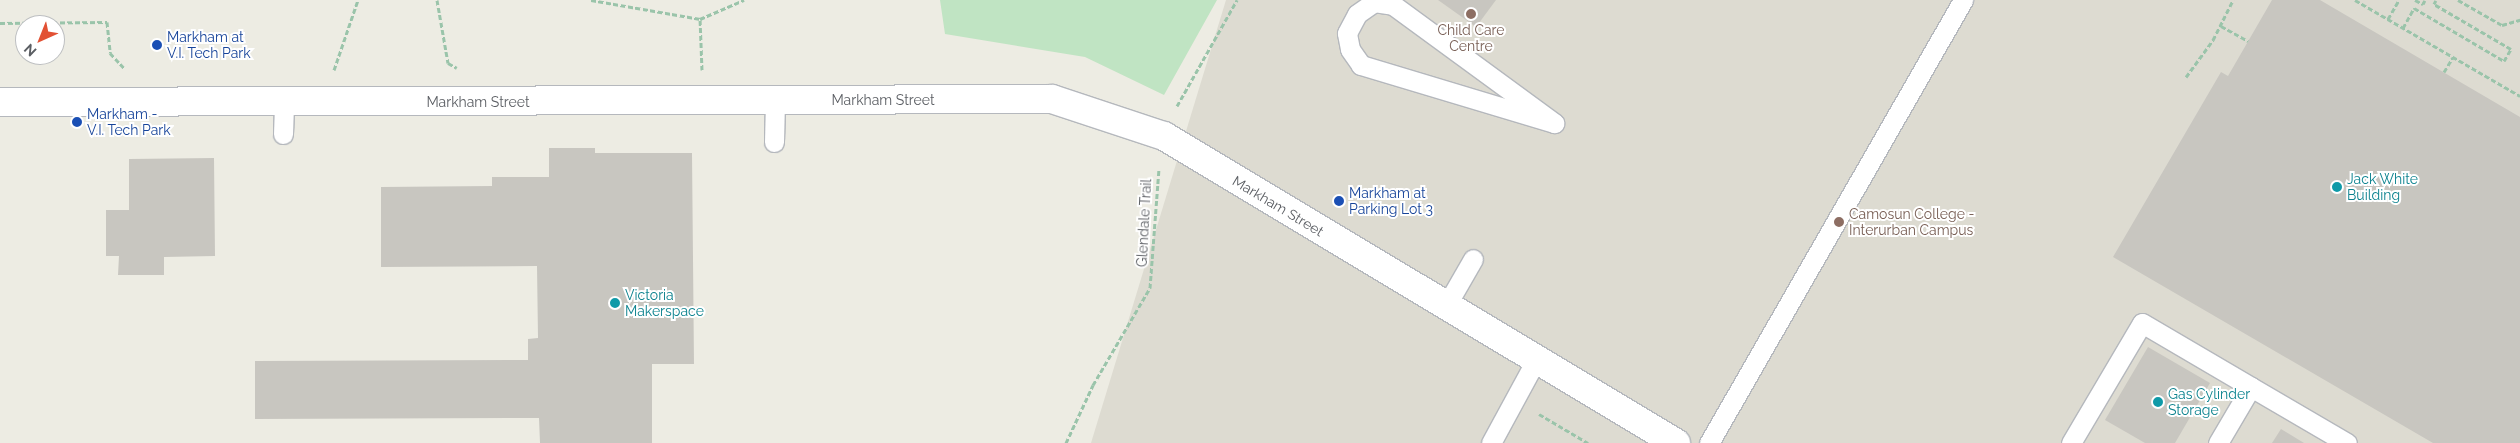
<!DOCTYPE html>
<html>
<head>
<meta charset="utf-8">
<style>
  body { margin:0 }
  #map { position:relative; width:2520px; height:443px; overflow:hidden; background:#edece3; font-family:Raleway,sans-serif }
  div>[style] { position:absolute }
  .education>* { inset:0; background:#dddbd1 }
  .green>* { inset:0; background:#c0e4c3 }
  .building>* { inset:0; background:#c8c6c0 }
  .path>* { height:3px; margin-top:-1.5px; transform-origin:0; background:repeating-linear-gradient(90deg,#9ac4aa 0 5px,transparent 0 7.5px) }
  .roads { filter:drop-shadow(1px 0 #b5b8bd) drop-shadow(-1px 0 #b5b8bd) drop-shadow(0 1px #b5b8bd) drop-shadow(0 -1px #b5b8bd) }
  .service>* { height:19px; margin:-9.5px; padding:0 9.5px; transform-origin:9.5px; border-radius:9.5px; background:#fff }
  .minor>* { height:28px; margin:-14px; padding:0 14px; transform-origin:14px; border-radius:14px; background:#fff }
  .dots>* { width:14px; height:14px; translate:-50% -50%; box-sizing:border-box; border:2px solid #fff; border-radius:50% }
  span { translate:-50% -50%; white-space:nowrap; text-align:center; line-height:1.15; -webkit-text-stroke:4px #fff; paint-order:stroke }
  .education-label { font-size:14px; color:#785e54 }
  .left { translate:0 -50%; text-align:left }
  .transit-label { font-size:14px; color:#164399 }
  .street-label { font-size:14px; color:#5b5e63 }
  .culture-label { font-size:14px; color:#0d838f }
  .north { position:absolute; left:15px; top:15px; width:50px; height:50px; box-sizing:border-box; background:#fff; border:1px solid #bdbfc1; border-radius:50%; rotate:224deg; font-size:14px; font-weight:700; line-height:20px; text-align:center; color:#5b5e63 }
  .north::after { content:''; display:block; margin:auto; width:18px; height:22px; background:#e25134; clip-path:polygon(50% 0,100% 100%,50% 72%,0 100%) }
</style>
</head>
<body>
<div id="map">
  <div class="education">
    <div style="clip-path:polygon(1226px 0,2520px 0,2520px 443px,1091px 443px)"></div>
  </div>
  <div class="green">
    <div style="clip-path:polygon(940px 0,1217px 0,1164px 95px,1085px 57px,945px 34px)"></div>
  </div>
  <div class="building">
    <div style="clip-path:polygon(1438px 0,1496px 0,1476px 27px)"></div>
    <div style="clip-path:polygon(2272px 0,2320px 0,2520px 117px,2520px 443px,2433px 443px,2113px 257px,2221px 72px,2228px 76px)"></div>
    <div style="clip-path:polygon(549px 148px,595px 148px,595px 153px,692px 153px,694px 364px,652px 364px,652px 443px,540px 443px,539px 418px,255px 419px,255px 361px,528px 360px,528px 339px,538px 338px,537px 266px,381px 267px,381px 187px,492px 186px,492px 177px,549px 177px)"></div>
    <div style="clip-path:polygon(214px 158px,215px 256px,164px 257px,164px 275px,118px 275px,119px 256px,106px 256px,106px 210px,129px 210px,129px 159px)"></div>
    <div style="clip-path:polygon(2148px 347px,2210px 383px,2175px 443px,2145px 443px,2105px 420px)"></div>
    <div style="clip-path:polygon(2281px 429px,2304px 443px,2272px 443px)"></div>
  </div>
  <div class="path">
    <div style="left:437px;top:0;width:64px;rotate:80.1deg"></div>
    <div style="left:448px;top:63px;width:10px;rotate:29deg"></div>
    <div style="left:591px;top:0;width:111px;rotate:9.9deg"></div>
    <div style="left:2355px;top:0;width:191px;rotate:30.2deg"></div>
    <div style="left:2415px;top:0;width:9px;rotate:27deg"></div>
    <div style="left:2423px;top:4px;width:4px;rotate:-63deg"></div>
    <div style="left:2458px;top:0;width:51px;rotate:29.6deg"></div>
    <div style="left:2502px;top:25px;width:19px;rotate:-16deg"></div>
    <div style="left:2388px;top:19px;width:22px;rotate:-60deg"></div>
    <div style="left:0;top:23px;width:107px;rotate:-0.5deg"></div>
    <div style="left:107px;top:22px;width:31px;rotate:84deg"></div>
    <div style="left:110px;top:53px;width:22px;rotate:47deg"></div>
    <div style="left:2221px;top:26px;width:31px;rotate:29deg"></div>
    <div style="left:2403px;top:28px;width:23px;rotate:-61deg"></div>
    <div style="left:2414px;top:8px;width:104px;rotate:30.5deg"></div>
    <div style="left:2504px;top:61px;width:14px;rotate:-60deg"></div>
    <div style="left:2511px;top:49px;width:89px;rotate:-149.7deg"></div>
    <div style="left:2434px;top:4px;width:4px;rotate:-63deg"></div>
    <div style="left:334px;top:70px;width:74px;rotate:-71.1deg"></div>
    <div style="left:702px;top:70px;width:51px;rotate:-92.2deg"></div>
    <div style="left:700px;top:19px;width:48px;rotate:-23.4deg"></div>
    <div style="left:2444px;top:72px;width:17px;rotate:-59deg"></div>
    <div style="left:2186px;top:77px;width:46px;rotate:-53.9deg"></div>
    <div style="left:2213px;top:40px;width:45px;rotate:-63.4deg"></div>
    <div style="left:1177px;top:106px;width:122px;rotate:-60.5deg"></div>
    <div style="left:1539px;top:414px;width:57px;rotate:30.6deg"></div>
    <div style="left:1066px;top:443px;width:64px;rotate:-65deg"></div>
    <div style="left:1093px;top:385px;width:113px;rotate:-59.6deg"></div>
    <div style="left:1150px;top:288px;width:119px;rotate:-85.7deg"></div>
  </div>
  <div class="roads">
    <div class="service">
      <div style="left:1374px;top:2px;width:19px;rotate:9deg"></div>
      <div style="left:1393px;top:5px;width:200px;rotate:36.2deg"></div>
      <div style="left:1554px;top:123px;width:202px;rotate:-163.3deg"></div>
      <div style="left:1361px;top:65px;width:19px;rotate:-125deg"></div>
      <div style="left:1350px;top:49px;width:16px;rotate:-101deg"></div>
      <div style="left:1347px;top:33px;width:21px;rotate:-62deg"></div>
      <div style="left:1357px;top:14px;width:21px;rotate:-35deg"></div>
      <div style="left:283px;top:134px;width:30px;rotate:-88deg"></div>
      <div style="left:774px;top:142px;width:42px;rotate:-88.6deg"></div>
      <div style="left:1446px;top:306px;width:54px;rotate:-60.1deg"></div>
      <div style="left:1491px;top:443px;width:92px;rotate:-61.5deg"></div>
      <div style="left:1709px;top:443px;width:511px;rotate:-60.17deg"></div>
      <div style="left:2071px;top:443px;width:139px;rotate:-59.4deg"></div>
      <div style="left:2142px;top:323px;width:126px;rotate:30.4deg"></div>
      <div style="left:2218px;top:443px;width:65px;rotate:-59.5deg"></div>
      <div style="left:2251px;top:387px;width:111px;rotate:30.3deg"></div>
    </div>
    <div class="minor">
      <div style="left:0;top:102px;width:1052px;rotate:-0.16deg"></div>
      <div style="left:1052px;top:99px;width:118px;rotate:18.3deg"></div>
      <div style="left:1164px;top:136px;width:597px;rotate:30.95deg"></div>
    </div>
  </div>
  <div class="dots">
    <div style="left:1471px;top:14px;background:#8d6e63"></div>
    <div style="left:157px;top:45px;background:#1a4fb4"></div>
    <div style="left:77px;top:122px;background:#1a4fb4"></div>
    <div style="left:2337px;top:187px;background:#0f9aa8"></div>
    <div style="left:1339px;top:201px;background:#1a4fb4"></div>
    <div style="left:1839px;top:222px;background:#8d6e63"></div>
    <div style="left:615px;top:303px;background:#0f9aa8"></div>
    <div style="left:2158px;top:402px;background:#0f9aa8"></div>
  </div>
  <div class="education-label">
    <span style="left:1471px;top:38px">Child Care<br>Centre</span>
    <span class="left" style="left:1849px;top:222px">Camosun College -<br>Interurban Campus</span>
  </div>
  <div class="transit-label">
    <span class="left" style="left:167px;top:45px">Markham at<br>V.I. Tech Park</span>
    <span class="left" style="left:87px;top:122px">Markham -<br>V.I. Tech Park</span>
    <span class="left" style="left:1349px;top:201px">Markham at<br>Parking Lot 3</span>
  </div>
  <div class="street-label">
    <span style="left:883px;top:100px">Markham Street</span>
    <span style="left:478px;top:102px">Markham Street</span>
    <span style="left:1278px;top:206px;rotate:31deg">Markham Street</span>
    <span style="left:1144px;top:223px;rotate:-87deg">Glendale Trail</span>
  </div>
  <div class="culture-label">
    <span class="left" style="left:2347px;top:187px">Jack White<br>Building</span>
    <span class="left" style="left:625px;top:303px">Victoria<br>Makerspace</span>
    <span class="left" style="left:2168px;top:402px">Gas Cylinder<br>Storage</span>
  </div>
  <div class="north">N</div>
</div>
</body>
</html>
